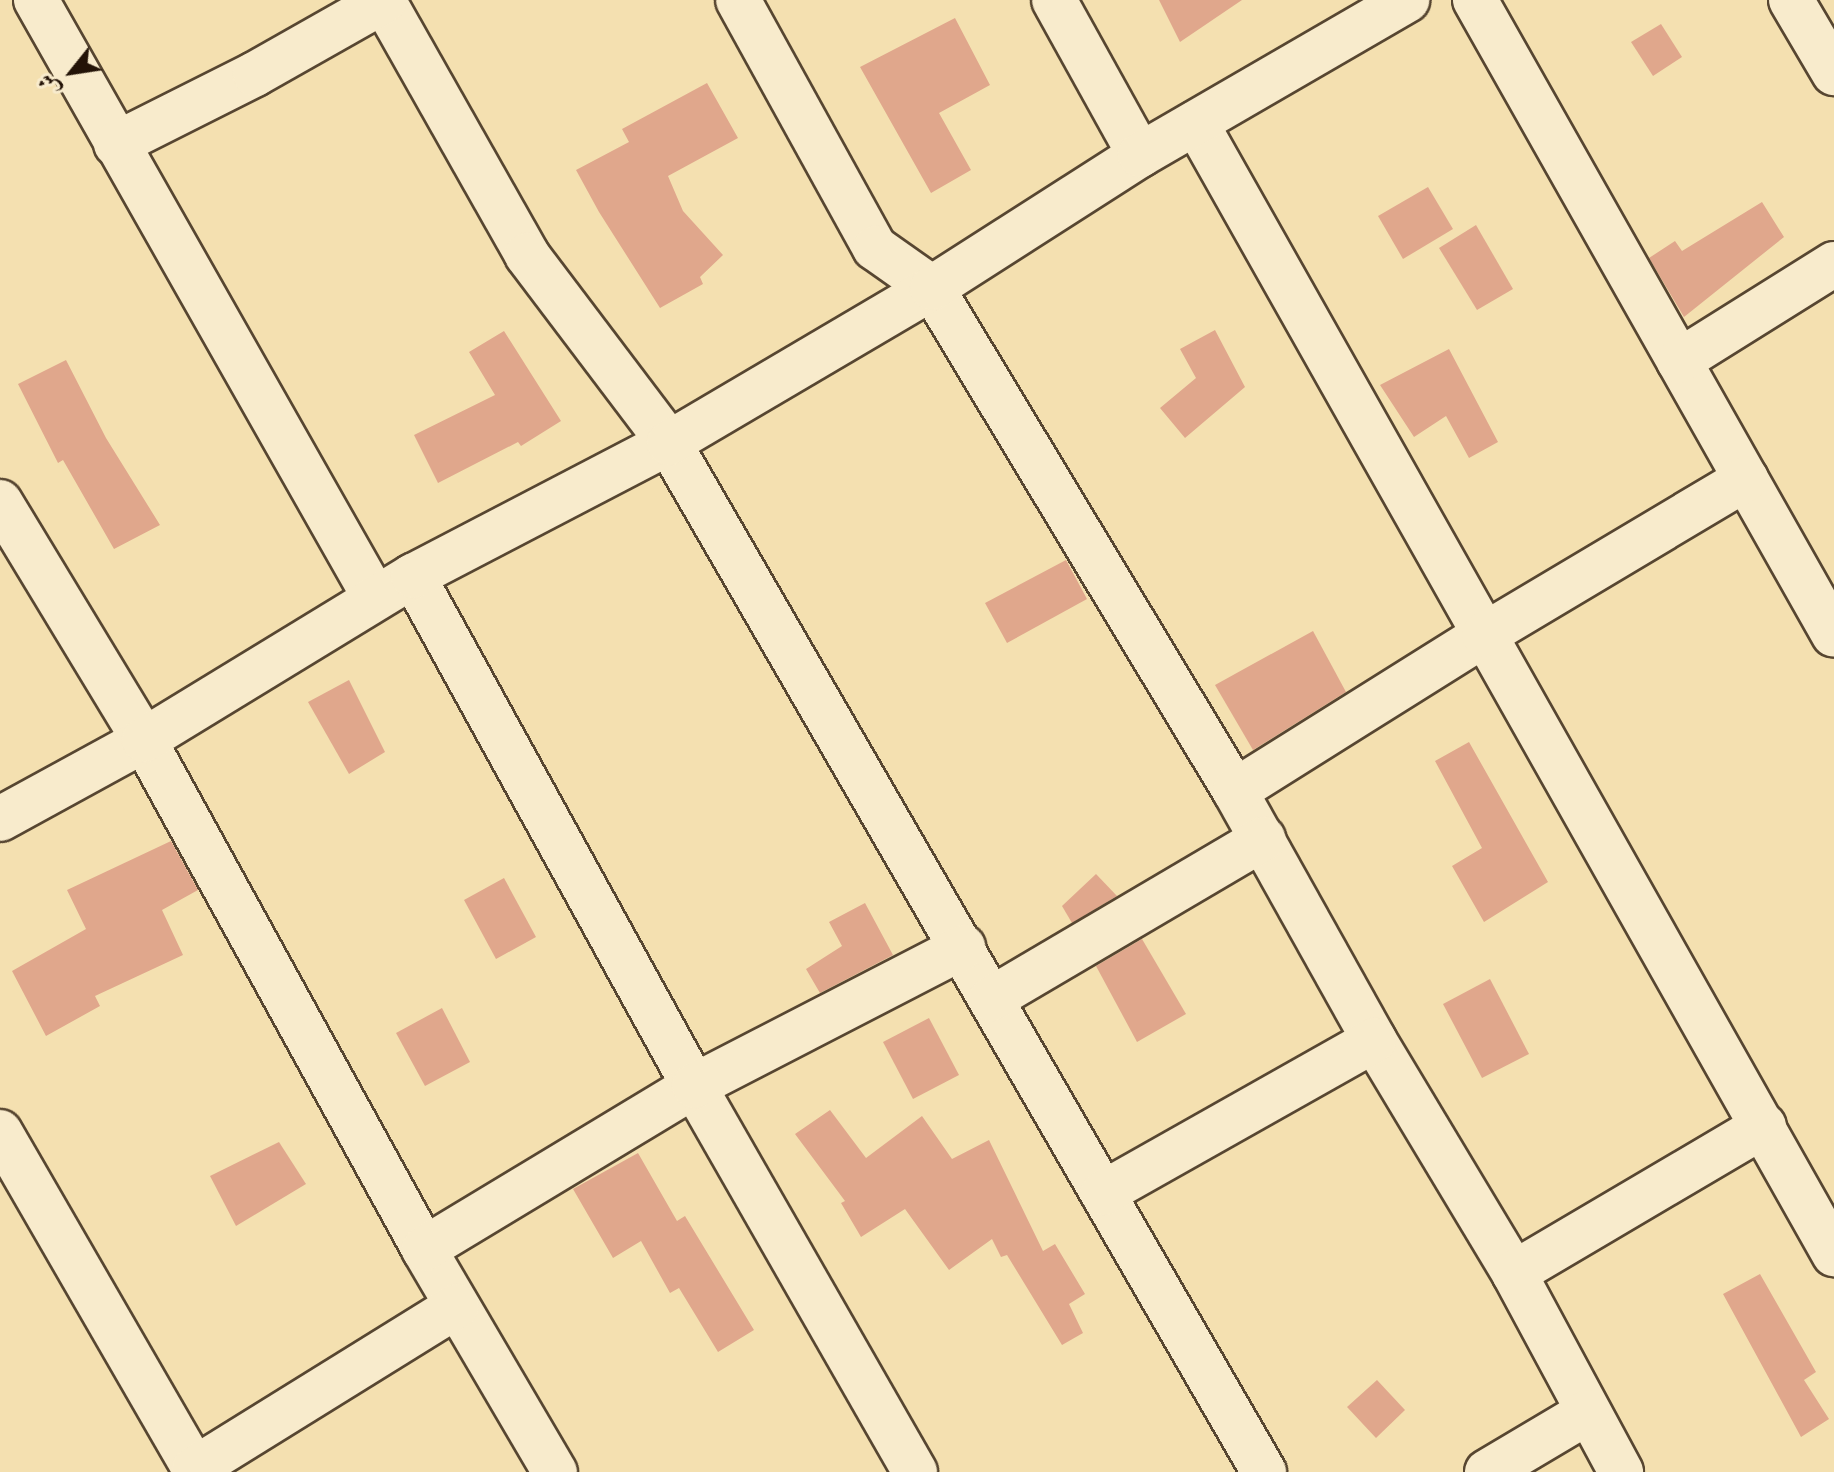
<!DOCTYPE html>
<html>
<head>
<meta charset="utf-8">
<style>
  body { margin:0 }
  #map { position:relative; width:1834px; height:1472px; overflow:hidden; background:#f4e0b0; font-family:Vollkorn,Amiri,serif }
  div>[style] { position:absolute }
  .building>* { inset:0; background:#e0a78c }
  .roads { filter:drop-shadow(2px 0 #574631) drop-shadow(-2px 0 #574631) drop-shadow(0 2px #574631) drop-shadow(0 -2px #574631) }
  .street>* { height:44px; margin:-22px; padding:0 22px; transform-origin:22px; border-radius:22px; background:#f8ebcc }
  span { translate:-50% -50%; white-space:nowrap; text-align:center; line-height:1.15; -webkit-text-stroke:8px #f8ebcc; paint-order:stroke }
  .north { position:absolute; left:32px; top:32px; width:80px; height:80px; -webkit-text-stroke:6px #f8ebcc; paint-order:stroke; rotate:240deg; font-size:22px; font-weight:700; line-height:32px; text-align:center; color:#231307 }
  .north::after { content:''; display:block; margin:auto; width:28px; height:36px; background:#231307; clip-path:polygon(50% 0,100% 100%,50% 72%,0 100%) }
</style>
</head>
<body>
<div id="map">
  <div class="building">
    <div style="clip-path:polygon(1159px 0,1242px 0,1180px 42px)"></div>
    <div style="clip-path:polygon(955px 18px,990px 85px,939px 113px,971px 170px,931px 193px,860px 67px)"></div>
    <div style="clip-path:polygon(1661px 24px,1682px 57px,1653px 76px,1631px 42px)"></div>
    <div style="clip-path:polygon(707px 83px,738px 138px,668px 176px,683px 211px,723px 255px,700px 277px,703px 284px,660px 308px,599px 212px,576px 170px,629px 142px,622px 129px)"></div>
    <div style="clip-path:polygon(1428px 187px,1453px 229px,1403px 259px,1378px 216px)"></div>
    <div style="clip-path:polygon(1762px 202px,1784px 237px,1684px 317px,1649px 258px,1675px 241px,1682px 251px)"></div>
    <div style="clip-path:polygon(1476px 225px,1513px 289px,1477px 310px,1439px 248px)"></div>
    <div style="clip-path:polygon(1215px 330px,1245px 387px,1185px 438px,1160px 408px,1196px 378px,1180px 349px)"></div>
    <div style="clip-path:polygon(504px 331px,561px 421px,521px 446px,518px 442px,438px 483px,414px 435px,495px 395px,469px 352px)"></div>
    <div style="clip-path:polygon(1449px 349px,1498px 442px,1469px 458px,1446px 416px,1414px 437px,1380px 385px)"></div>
    <div style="clip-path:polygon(66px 360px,106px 438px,160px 525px,114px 549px,63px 460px,58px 463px,18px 384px)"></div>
    <div style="clip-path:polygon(1066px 560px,1087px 599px,1007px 643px,985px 603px)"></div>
    <div style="clip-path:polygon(1313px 631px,1346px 692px,1253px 750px,1215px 685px)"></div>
    <div style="clip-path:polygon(349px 680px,385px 752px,349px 774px,308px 702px)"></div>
    <div style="clip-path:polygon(1469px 742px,1548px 882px,1484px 922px,1452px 866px,1482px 848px,1435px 761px)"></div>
    <div style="clip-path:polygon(171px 841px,198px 890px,162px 910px,183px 955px,95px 996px,100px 1006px,46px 1036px,12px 971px,86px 929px,67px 890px)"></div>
    <div style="clip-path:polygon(1096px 874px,1117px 896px,1072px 923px,1062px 906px)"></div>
    <div style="clip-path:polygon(504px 878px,536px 937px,496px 959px,464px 900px)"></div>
    <div style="clip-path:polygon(865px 903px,893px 955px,820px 993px,806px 969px,842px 946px,829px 922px)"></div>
    <div style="clip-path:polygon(1142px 939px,1186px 1014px,1137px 1042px,1096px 966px)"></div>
    <div style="clip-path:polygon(1490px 979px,1529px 1054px,1482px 1078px,1443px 1004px)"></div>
    <div style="clip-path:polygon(442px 1008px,470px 1062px,425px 1086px,396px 1033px)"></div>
    <div style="clip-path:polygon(929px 1018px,959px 1075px,913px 1099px,883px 1042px)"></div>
    <div style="clip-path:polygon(830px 1110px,866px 1158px,922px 1116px,952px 1159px,989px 1140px,1043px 1251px,1055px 1244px,1085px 1294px,1069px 1304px,1083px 1333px,1062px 1345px,1007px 1255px,1001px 1257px,992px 1239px,949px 1270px,905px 1209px,861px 1237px,841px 1203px,845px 1201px,795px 1134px)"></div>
    <div style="clip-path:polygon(279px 1142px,306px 1184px,236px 1226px,210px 1176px)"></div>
    <div style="clip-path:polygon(638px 1153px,677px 1221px,685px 1216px,754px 1330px,718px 1352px,679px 1288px,670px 1293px,641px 1241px,613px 1258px,573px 1189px)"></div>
    <div style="clip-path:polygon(1760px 1274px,1816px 1372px,1804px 1380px,1829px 1419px,1801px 1437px,1723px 1294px)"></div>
    <div style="clip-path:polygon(1377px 1380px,1405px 1410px,1376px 1438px,1347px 1407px)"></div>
  </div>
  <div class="roads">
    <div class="street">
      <div style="left:36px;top:0;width:687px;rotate:60.45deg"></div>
      <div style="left:383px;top:0;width:293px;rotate:60.5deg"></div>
      <div style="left:527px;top:255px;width:236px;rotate:52.9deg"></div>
      <div style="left:669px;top:443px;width:1189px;rotate:59.96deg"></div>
      <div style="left:738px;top:0;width:283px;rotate:61.1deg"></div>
      <div style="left:875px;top:248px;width:70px;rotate:35.1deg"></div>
      <div style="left:932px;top:288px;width:587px;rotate:58.94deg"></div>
      <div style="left:1235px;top:791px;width:285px;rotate:60.8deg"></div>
      <div style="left:1374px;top:1040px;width:272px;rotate:59deg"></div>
      <div style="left:1514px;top:1273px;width:226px;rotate:61.7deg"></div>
      <div style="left:1054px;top:0;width:177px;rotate:61deg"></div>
      <div style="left:1475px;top:0;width:729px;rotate:60.52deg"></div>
      <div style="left:1791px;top:0;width:85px;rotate:59.5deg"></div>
      <div style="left:1196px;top:123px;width:1299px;rotate:60.57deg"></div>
      <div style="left:116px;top:144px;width:156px;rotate:-26.7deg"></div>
      <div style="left:255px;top:74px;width:148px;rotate:-29.5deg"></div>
      <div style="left:1679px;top:361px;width:183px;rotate:-32deg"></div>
      <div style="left:0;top:502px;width:278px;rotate:58.8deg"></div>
      <div style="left:144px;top:740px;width:581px;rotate:61.18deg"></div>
      <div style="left:424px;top:1249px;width:259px;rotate:59.6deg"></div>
      <div style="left:413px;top:576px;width:582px;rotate:61.15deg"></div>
      <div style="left:694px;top:1086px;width:445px;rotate:60.2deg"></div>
      <div style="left:1235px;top:791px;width:294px;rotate:-32.1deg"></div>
      <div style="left:1484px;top:635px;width:305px;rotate:-30.8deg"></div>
      <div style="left:0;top:819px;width:164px;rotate:-28.7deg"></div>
      <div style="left:144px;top:740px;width:315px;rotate:-31.4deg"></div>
      <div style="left:413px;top:576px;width:288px;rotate:-27.5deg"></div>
      <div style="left:669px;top:443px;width:305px;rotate:-30.5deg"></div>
      <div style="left:932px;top:288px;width:247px;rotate:-32.6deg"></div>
      <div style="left:1140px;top:155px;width:309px;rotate:-30.1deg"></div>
      <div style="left:991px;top:999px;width:316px;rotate:-30.5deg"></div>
      <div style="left:0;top:1132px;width:392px;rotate:60deg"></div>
      <div style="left:1103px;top:1193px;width:311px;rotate:-29.4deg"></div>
      <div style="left:424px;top:1249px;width:315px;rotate:-31.1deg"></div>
      <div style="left:694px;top:1086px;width:303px;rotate:-27.3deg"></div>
      <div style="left:1514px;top:1273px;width:290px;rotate:-30.5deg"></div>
      <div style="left:194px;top:1469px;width:309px;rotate:-31.8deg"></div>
      <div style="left:1487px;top:1472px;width:117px;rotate:-30.7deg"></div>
    </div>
  </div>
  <div class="north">ش</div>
</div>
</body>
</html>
